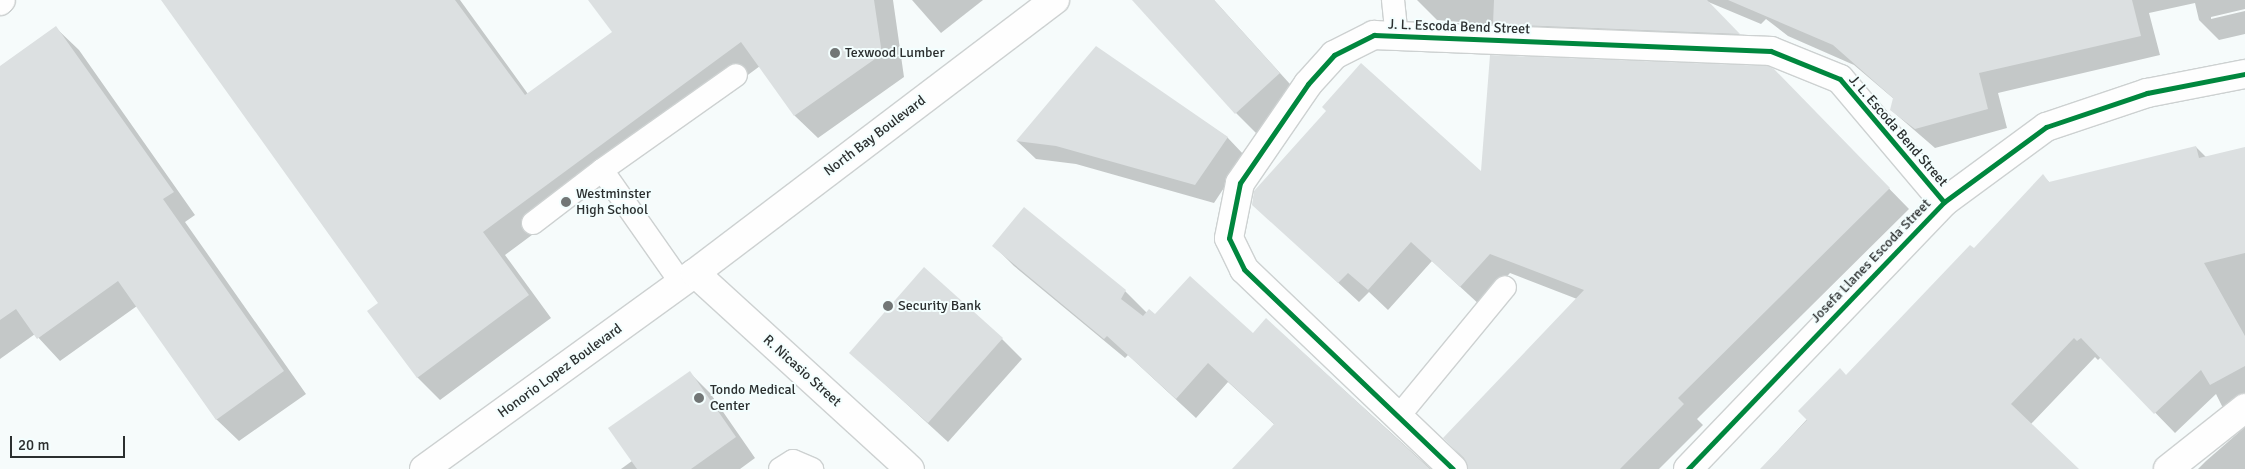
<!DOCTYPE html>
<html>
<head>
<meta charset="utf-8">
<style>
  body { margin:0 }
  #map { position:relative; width:2245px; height:469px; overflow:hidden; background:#f6fbfb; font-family:Signika,sans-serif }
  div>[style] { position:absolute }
  .shadow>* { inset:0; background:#0003 }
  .building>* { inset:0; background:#dce0e1 }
  .roads { filter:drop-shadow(1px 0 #cdd1d1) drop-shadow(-1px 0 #cdd1d1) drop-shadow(0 1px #cdd1d1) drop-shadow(0 -1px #cdd1d1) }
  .service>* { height:22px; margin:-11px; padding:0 11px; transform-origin:11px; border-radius:11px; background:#fefefe }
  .minor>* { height:28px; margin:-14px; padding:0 14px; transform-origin:14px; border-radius:14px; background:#fefefe }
  .secondary>* { height:28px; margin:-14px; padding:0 14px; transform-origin:14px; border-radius:14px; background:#fefefe }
  .cycleway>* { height:5px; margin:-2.5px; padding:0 2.5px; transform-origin:2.5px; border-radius:2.5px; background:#00873e }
  .dots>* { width:14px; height:14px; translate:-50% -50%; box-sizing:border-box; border:2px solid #f3fefe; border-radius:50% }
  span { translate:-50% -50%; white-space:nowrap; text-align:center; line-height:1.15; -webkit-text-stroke:4px #f3fefe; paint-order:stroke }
  .street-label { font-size:14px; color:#2b2f2f }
  .poi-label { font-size:14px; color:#2b2f2f }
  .left { translate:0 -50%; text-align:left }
  .scale { position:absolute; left:10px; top:436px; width:115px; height:22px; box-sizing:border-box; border:2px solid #2b2f2f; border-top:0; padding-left:6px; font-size:15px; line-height:18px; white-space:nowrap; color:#2b2f2f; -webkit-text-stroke:4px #f3fefe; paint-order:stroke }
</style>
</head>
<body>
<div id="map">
  <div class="shadow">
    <div style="clip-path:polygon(163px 0,460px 0,528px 94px,614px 33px,589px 0,893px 0,904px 77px,818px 138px,795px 116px,760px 66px,505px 255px,551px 318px,440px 400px,417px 377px,380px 303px)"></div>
    <div style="clip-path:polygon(912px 0,983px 0,941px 33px)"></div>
    <div style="clip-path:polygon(1149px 0,1214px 0,1299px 94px,1256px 133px,1236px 113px)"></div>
    <div style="clip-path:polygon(1417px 0,2245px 0,2245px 9px,2211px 17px,2211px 19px,2245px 11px,2245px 34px,2219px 40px,2199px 20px,2195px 3px,2149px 13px,2160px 55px,1998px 93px,2007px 128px,1935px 148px,1891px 110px,1894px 99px,1854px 65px,1788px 36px,1766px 19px,1761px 24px,1706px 1px,1757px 53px,1514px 43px,1495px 25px,1437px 20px)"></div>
    <div style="clip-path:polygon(56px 28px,79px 50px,195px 215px,185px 222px,306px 394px,239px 441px,216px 419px,137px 306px,60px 361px,35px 334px,0 359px,0 67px)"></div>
    <div style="clip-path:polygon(1096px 48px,1227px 137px,1245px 156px,1214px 203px,1076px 164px,1036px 159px,1017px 141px)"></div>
    <div style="clip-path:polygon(1794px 91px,1909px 209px,1697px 419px,1703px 425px,1659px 469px,1468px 469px,1469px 465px,1445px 438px,1577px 299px,1510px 273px,1481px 306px,1432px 261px,1388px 310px,1369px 292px,1359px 302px,1253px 204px,1482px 174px)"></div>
    <div style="clip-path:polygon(2196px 147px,2206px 157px,2245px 148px,2245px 424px,2242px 426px,2222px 406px,2216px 394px,2175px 433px,2101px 357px,2098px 360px,2095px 357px,2031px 424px,2078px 469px,1761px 469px,1847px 376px,1974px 250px,2043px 176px,2050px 183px)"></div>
    <div style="clip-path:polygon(1024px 208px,1125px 291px,1147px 313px,1253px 335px,1266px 319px,1431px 469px,1234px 469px,1275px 425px,1228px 382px,1196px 418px,1128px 355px,1125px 358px,1014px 266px,994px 246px)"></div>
    <div style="clip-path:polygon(1002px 339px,1022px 359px,948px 442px,851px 353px)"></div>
    <div style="clip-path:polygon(690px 373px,710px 393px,755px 458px,740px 469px,621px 469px,632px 461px)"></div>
    <div style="clip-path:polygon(2245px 427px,2245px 469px,2198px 469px,2206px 461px)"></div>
  </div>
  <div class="building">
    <div style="clip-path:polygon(161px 0,455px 0,525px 95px,612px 32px,588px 0,874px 0,882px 54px,794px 116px,741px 42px,483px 232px,529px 295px,417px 378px,367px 311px,378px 303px)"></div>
    <div style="clip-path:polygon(1132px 0,1214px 0,1280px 73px,1235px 114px)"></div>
    <div style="clip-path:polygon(1494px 0,1707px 0,1740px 34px,1493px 24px)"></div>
    <div style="clip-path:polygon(1728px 0,2132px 0,2141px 36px,1979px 73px,1988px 109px,1915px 129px,1890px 110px,1893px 98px,1833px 45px)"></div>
    <div style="clip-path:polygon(56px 26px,174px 192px,163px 199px,284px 371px,216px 420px,118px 281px,37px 339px,16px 309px,0 320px,0 66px)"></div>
    <div style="clip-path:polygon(1096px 46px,1228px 137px,1195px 185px,1056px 146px,1016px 141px)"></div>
    <div style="clip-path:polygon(1490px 55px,1768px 66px,1774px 69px,1890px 188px,1678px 398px,1684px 404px,1620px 469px,1468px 469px,1464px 458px,1443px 438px,1584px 290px,1490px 254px,1460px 287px,1411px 242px,1368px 290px,1348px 273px,1338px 283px,1252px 205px,1254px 191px,1326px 111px,1322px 107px,1361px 63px,1481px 171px)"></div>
    <div style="clip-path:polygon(2196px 146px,2199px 158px,2245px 147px,2245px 253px,2204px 263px,2245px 336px,2245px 366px,2210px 385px,2201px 370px,2154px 414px,2081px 338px,2077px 341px,2074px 338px,2011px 404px,2079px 469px,1760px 469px,1807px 420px,1798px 411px,1840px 368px,1846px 375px,1970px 245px,1974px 248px,2043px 174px,2049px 182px)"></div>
    <div style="clip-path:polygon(1024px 207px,1126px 290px,1121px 299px,1143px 316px,1149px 309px,1155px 314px,1190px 276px,1253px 333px,1266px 318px,1430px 469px,1232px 469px,1274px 424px,1208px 363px,1176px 399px,1107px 336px,1104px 339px,992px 246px)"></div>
    <div style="clip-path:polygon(924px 267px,1003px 338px,928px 423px,849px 353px)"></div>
    <div style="clip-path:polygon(690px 371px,736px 437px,691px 469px,637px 469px,608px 428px)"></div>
  </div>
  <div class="roads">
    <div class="service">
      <div style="left:1393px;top:0;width:36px;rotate:84deg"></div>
      <div style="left:602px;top:170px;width:138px;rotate:55deg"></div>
      <div style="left:533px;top:223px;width:87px;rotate:-37.5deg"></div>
      <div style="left:602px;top:170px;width:164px;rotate:-35.3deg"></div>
      <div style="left:1398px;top:417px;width:168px;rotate:-50.5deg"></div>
      <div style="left:780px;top:469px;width:15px;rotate:-32deg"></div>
      <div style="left:793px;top:461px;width:21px;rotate:23deg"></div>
    </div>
    <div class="minor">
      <div style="left:0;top:1px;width:1px;rotate:-45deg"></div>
      <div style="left:695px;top:273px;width:291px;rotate:42.4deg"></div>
      <div style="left:1453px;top:469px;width:289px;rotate:-136.3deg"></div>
      <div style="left:1244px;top:269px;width:34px;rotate:-116deg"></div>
      <div style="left:1229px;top:238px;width:56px;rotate:-78.7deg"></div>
      <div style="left:1240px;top:183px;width:120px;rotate:-55.5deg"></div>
      <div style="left:1308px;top:84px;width:39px;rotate:-48deg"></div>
      <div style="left:1334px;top:55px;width:45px;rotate:-26.6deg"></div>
      <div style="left:1374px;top:35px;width:397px;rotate:2.3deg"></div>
      <div style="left:1771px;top:51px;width:74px;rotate:22.1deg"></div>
      <div style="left:1840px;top:79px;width:161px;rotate:49.8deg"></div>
      <div style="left:1688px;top:469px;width:370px;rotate:-46.2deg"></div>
      <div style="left:1944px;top:202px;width:127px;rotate:-36.3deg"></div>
      <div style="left:2046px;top:127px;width:107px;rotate:-18.6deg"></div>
      <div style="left:2147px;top:93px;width:100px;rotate:-11deg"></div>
      <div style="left:2168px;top:469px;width:98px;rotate:-38.4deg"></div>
    </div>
    <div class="secondary">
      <div style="left:424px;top:469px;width:334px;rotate:-35.9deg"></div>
      <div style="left:695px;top:273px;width:452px;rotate:-37.2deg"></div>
    </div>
  </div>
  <div class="cycleway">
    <div style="left:1453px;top:469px;width:289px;rotate:-136.3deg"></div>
    <div style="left:1244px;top:269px;width:34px;rotate:-116deg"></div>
    <div style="left:1229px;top:238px;width:56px;rotate:-78.7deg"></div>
    <div style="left:1240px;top:183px;width:120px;rotate:-55.5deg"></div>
    <div style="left:1308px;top:84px;width:39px;rotate:-48deg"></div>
    <div style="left:1334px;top:55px;width:45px;rotate:-26.6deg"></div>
    <div style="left:1374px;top:35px;width:397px;rotate:2.3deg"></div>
    <div style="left:1771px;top:51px;width:74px;rotate:22.1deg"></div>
    <div style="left:1840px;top:79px;width:161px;rotate:49.8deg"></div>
    <div style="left:1688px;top:469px;width:370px;rotate:-46.2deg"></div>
    <div style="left:1944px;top:202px;width:127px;rotate:-36.3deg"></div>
    <div style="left:2046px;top:127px;width:107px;rotate:-18.6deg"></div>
    <div style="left:2147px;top:93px;width:100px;rotate:-11deg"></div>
  </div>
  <div class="dots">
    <div style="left:835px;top:53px;background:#727676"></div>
    <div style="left:566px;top:202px;background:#727676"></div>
    <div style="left:888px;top:306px;background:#727676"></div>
    <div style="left:699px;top:398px;background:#727676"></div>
  </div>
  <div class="street-label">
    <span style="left:1459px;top:27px;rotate:2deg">J. L. Escoda Bend Street</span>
    <span style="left:1898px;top:131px;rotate:49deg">J. L. Escoda Bend Street</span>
    <span style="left:875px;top:136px;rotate:-37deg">North Bay Boulevard</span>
    <span style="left:1871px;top:261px;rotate:-46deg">Josefa Llanes Escoda Street</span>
    <span style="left:560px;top:371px;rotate:-36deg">Honorio Lopez Boulevard</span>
    <span style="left:802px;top:371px;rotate:42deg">R. Nicasio Street</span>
  </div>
  <div class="poi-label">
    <span class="left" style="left:845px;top:53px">Texwood Lumber</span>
    <span class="left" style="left:576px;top:202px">Westminster<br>High School</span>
    <span class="left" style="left:898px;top:306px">Security Bank</span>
    <span class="left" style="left:710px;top:398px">Tondo Medical<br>Center</span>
  </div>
  <div class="scale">20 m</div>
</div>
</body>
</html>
